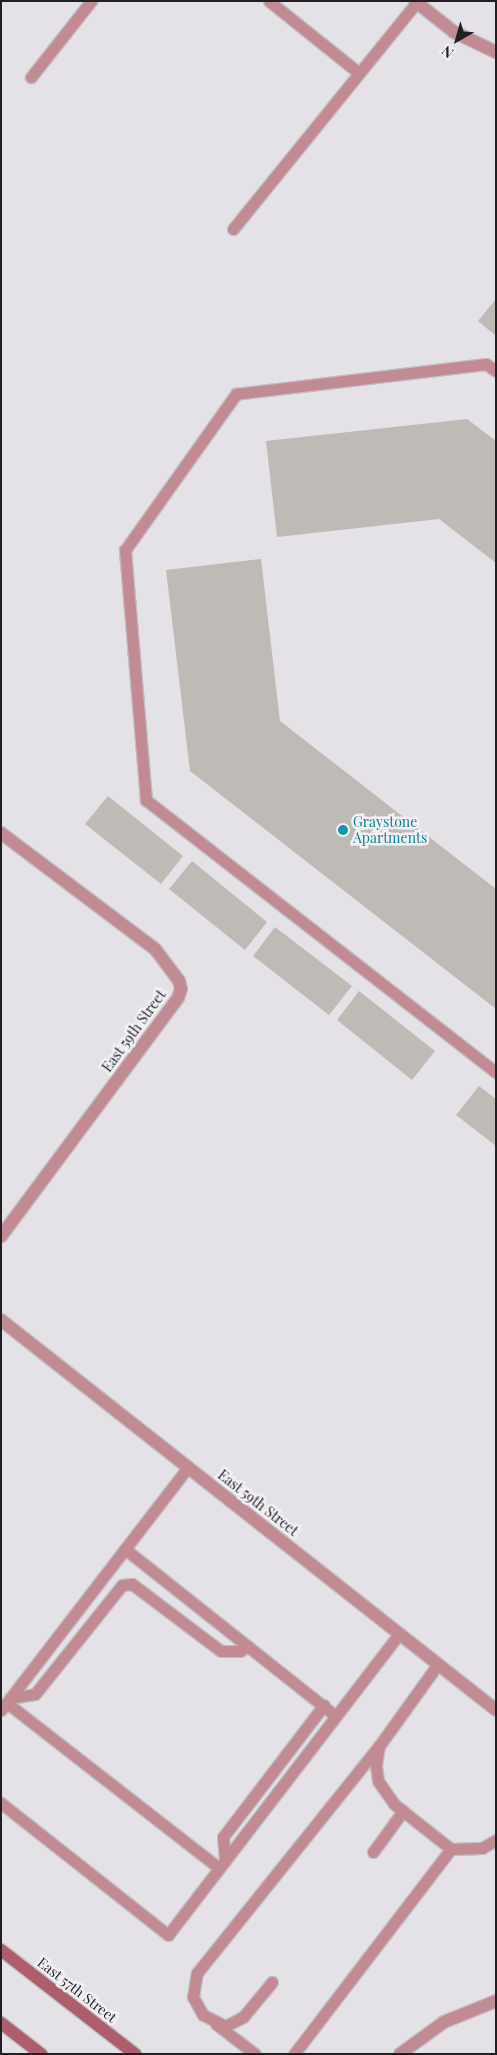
<!DOCTYPE html>
<html>
<head>
<meta charset="utf-8">
<style>
  body { margin:0 }
  #map { position:relative; width:497px; height:2055px; overflow:hidden; background:#e5e2e7; font-family:"Playfair Display",serif }
  div>[style] { position:absolute }
  .building>* { inset:0; background:#bebab6 }
  .roads { filter:drop-shadow(1px 0 #c2bfc3) drop-shadow(-1px 0 #c2bfc3) drop-shadow(0 1px #c2bfc3) drop-shadow(0 -1px #c2bfc3) }
  .service>* { height:11px; margin:-5.5px; padding:0 5.5px; transform-origin:5.5px; border-radius:5.5px; background:#c28a92 }
  .minor>* { height:12px; margin:-6px; padding:0 6px; transform-origin:6px; border-radius:6px; background:#c28a92 }
  .secondary>* { height:12px; margin:-6px; padding:0 6px; transform-origin:6px; border-radius:6px; background:#ad5d6b }
  .dots>* { width:14px; height:14px; translate:-50% -50%; box-sizing:border-box; border:2px solid #f2f0f5; border-radius:50% }
  span { translate:-50% -50%; white-space:nowrap; text-align:center; line-height:1.15; -webkit-text-stroke:5px #f2f0f5; paint-order:stroke }
  .culture-label { font-size:14px; color:#0d838f }
  .left { translate:0 -50%; text-align:left }
  .street-label { font-size:14px; color:#201f21 }
  .frame { position:absolute; inset:0; border:2px solid #201f21; pointer-events:none }
  .north { position:absolute; left:432px; top:15px; width:50px; height:50px; -webkit-text-stroke:4px #f2f0f5; paint-order:stroke; rotate:218deg; font-size:14px; font-weight:700; line-height:20px; text-align:center; color:#201f21 }
  .north::after { content:''; display:block; margin:auto; width:18px; height:22px; background:#201f21; clip-path:polygon(50% 0,100% 100%,50% 72%,0 100%) }
</style>
</head>
<body>
<div id="map">
  <div class="building">
    <div style="clip-path:polygon(496px 299px,496px 336px,478px 321px)"></div>
    <div style="clip-path:polygon(467px 419px,496px 441px,496px 563px,439px 519px,277px 537px,266px 441px)"></div>
    <div style="clip-path:polygon(261px 559px,280px 721px,496px 889px,496px 1009px,190px 771px,166px 570px)"></div>
    <div style="clip-path:polygon(108px 796px,183px 856px,161px 884px,85px 824px)"></div>
    <div style="clip-path:polygon(192px 861px,267px 922px,245px 950px,169px 889px)"></div>
    <div style="clip-path:polygon(275px 927px,352px 986px,329px 1015px,253px 956px)"></div>
    <div style="clip-path:polygon(359px 991px,435px 1051px,412px 1080px,337px 1020px)"></div>
    <div style="clip-path:polygon(479px 1086px,496px 1099px,496px 1146px,456px 1115px)"></div>
  </div>
  <div class="roads">
    <div class="service">
      <div style="left:269px;top:1px;width:115px;rotate:38.7deg"></div>
      <div style="left:31px;top:77px;width:97px;rotate:-51.7deg"></div>
      <div style="left:233px;top:229px;width:291px;rotate:-51deg"></div>
      <div style="left:496px;top:371px;width:12px;rotate:-145deg"></div>
      <div style="left:486px;top:364px;width:252px;rotate:173.2deg"></div>
      <div style="left:236px;top:394px;width:191px;rotate:125.4deg"></div>
      <div style="left:125px;top:550px;width:251px;rotate:85.2deg"></div>
      <div style="left:146px;top:800px;width:443px;rotate:37.9deg"></div>
      <div style="left:125px;top:1549px;width:269px;rotate:38.4deg"></div>
      <div style="left:438px;top:1664px;width:101px;rotate:125.7deg"></div>
      <div style="left:379px;top:1746px;width:20px;rotate:99deg"></div>
      <div style="left:376px;top:1766px;width:15px;rotate:82deg"></div>
      <div style="left:378px;top:1781px;width:28px;rotate:55deg"></div>
      <div style="left:394px;top:1804px;width:73px;rotate:38.3deg"></div>
      <div style="left:451px;top:1849px;width:31px;rotate:-2deg"></div>
      <div style="left:482px;top:1848px;width:16px;rotate:-30deg"></div>
      <div style="left:10px;top:1698px;width:25px;rotate:-9deg"></div>
      <div style="left:35px;top:1694px;width:139px;rotate:-51.4deg"></div>
      <div style="left:122px;top:1585px;width:10px;rotate:-6deg"></div>
      <div style="left:132px;top:1584px;width:111px;rotate:37deg"></div>
      <div style="left:221px;top:1651px;width:19px"></div>
      <div style="left:240px;top:1651px;width:9px;rotate:-32deg"></div>
      <div style="left:7px;top:1703px;width:269px;rotate:37.9deg"></div>
      <div style="left:1px;top:1710px;width:307px;rotate:-52.4deg"></div>
      <div style="left:1px;top:1803px;width:213px;rotate:38.3deg"></div>
      <div style="left:168px;top:1935px;width:379px;rotate:-52.5deg"></div>
      <div style="left:373px;top:1852px;width:51px;rotate:-53.8deg"></div>
      <div style="left:225px;top:1860px;width:23px;rotate:-95deg"></div>
      <div style="left:223px;top:1837px;width:166px;rotate:-52.6deg"></div>
      <div style="left:272px;top:1982px;width:45px;rotate:129.6deg"></div>
      <div style="left:243px;top:2017px;width:20px;rotate:153deg"></div>
      <div style="left:225px;top:2026px;width:25px;rotate:-153deg"></div>
      <div style="left:203px;top:2015px;width:21px;rotate:-119deg"></div>
      <div style="left:193px;top:1997px;width:24px;rotate:-81deg"></div>
      <div style="left:197px;top:1973px;width:291px;rotate:-51.3deg"></div>
      <div style="left:216px;top:2024px;width:49px;rotate:37.6deg"></div>
      <div style="left:294px;top:2054px;width:258px;rotate:-52.6deg"></div>
    </div>
    <div class="minor">
      <div style="left:415px;top:1px;width:50px;rotate:38.5deg"></div>
      <div style="left:454px;top:32px;width:47px;rotate:25.5deg"></div>
      <div style="left:1px;top:833px;width:193px;rotate:37deg"></div>
      <div style="left:155px;top:949px;width:40px;rotate:53deg"></div>
      <div style="left:179px;top:981px;width:8px;rotate:76deg"></div>
      <div style="left:181px;top:989px;width:9px;rotate:108deg"></div>
      <div style="left:178px;top:998px;width:297px;rotate:126.6deg"></div>
      <div style="left:1px;top:1320px;width:630px;rotate:38.23deg"></div>
      <div style="left:400px;top:2054px;width:54px;rotate:-36deg"></div>
      <div style="left:444px;top:2022px;width:56px;rotate:-22deg"></div>
    </div>
    <div class="secondary">
      <div style="left:1px;top:1950px;width:170px;rotate:37.8deg"></div>
      <div style="left:1px;top:2023px;width:51px;rotate:37.8deg"></div>
    </div>
  </div>
  <div class="dots">
    <div style="left:343px;top:830px;background:#0f9aa8"></div>
  </div>
  <div class="culture-label">
    <span class="left" style="left:353px;top:830px">Graystone<br>Apartments</span>
  </div>
  <div class="street-label">
    <span style="left:134px;top:1031px;rotate:-54deg">East 59th Street</span>
    <span style="left:258px;top:1503px;rotate:38deg">East 59th Street</span>
    <span style="left:77px;top:1990px;rotate:38deg">East 57th Street</span>
  </div>
  <div class="frame"></div>
  <div class="north">N</div>
</div>
</body>
</html>
